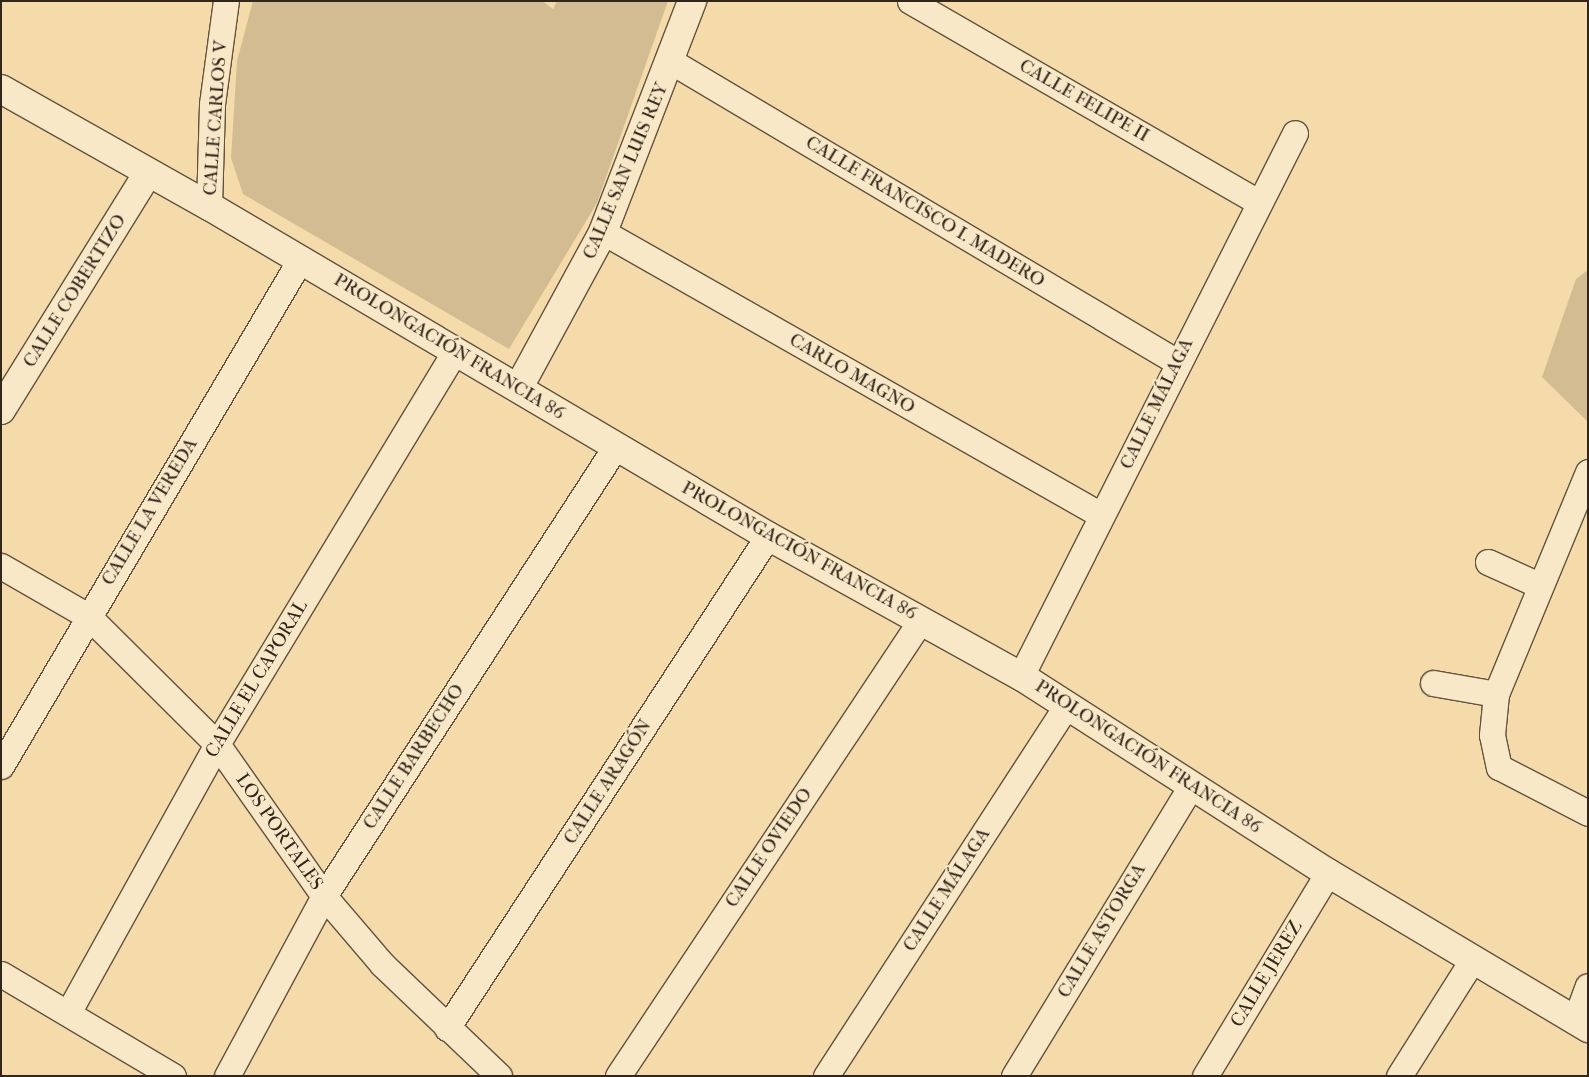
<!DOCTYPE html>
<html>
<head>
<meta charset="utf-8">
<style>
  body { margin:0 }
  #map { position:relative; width:1589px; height:1077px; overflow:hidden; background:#f4dba9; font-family:"IM FELL French Canon",serif }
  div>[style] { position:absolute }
  .green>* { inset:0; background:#d3bc91 }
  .roads { filter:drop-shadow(1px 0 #61533f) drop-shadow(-1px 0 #61533f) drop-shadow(0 1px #61533f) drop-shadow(0 -1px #61533f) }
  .minor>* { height:25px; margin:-12.5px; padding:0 12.5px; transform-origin:12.5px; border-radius:12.5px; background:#f8e8c7 }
  .tertiary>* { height:28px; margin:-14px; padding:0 14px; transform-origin:14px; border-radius:14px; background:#f8e8c7 }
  span { translate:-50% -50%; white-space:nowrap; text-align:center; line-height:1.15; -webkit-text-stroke:4.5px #f8e8c7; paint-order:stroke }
  .street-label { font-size:19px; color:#30261c }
  .frame { position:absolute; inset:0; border:2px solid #30261c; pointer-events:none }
</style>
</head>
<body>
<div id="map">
  <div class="green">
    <div style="clip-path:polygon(253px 1px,542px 1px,553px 9px,557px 1px,668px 1px,597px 203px,509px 349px,243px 194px,231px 158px,237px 61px)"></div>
    <div style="clip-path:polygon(1588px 270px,1588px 422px,1542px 377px,1576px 279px)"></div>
  </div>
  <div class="roads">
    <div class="minor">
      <div style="left:910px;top:1px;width:402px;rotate:30deg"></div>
      <div style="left:672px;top:62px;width:587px;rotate:30.71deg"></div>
      <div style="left:209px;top:206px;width:102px;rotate:-88.3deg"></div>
      <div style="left:212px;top:104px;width:104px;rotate:-82.3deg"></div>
      <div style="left:603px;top:232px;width:573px;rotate:29.61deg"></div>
      <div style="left:1588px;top:472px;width:240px;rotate:112.5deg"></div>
      <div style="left:1496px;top:694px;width:41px;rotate:95.6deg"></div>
      <div style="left:1492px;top:735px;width:33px;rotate:78deg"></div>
      <div style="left:1499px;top:767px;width:100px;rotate:27.3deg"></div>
      <div style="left:1488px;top:562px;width:56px;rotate:24.3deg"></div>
      <div style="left:1px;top:566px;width:100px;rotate:29.9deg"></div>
      <div style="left:88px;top:616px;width:182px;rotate:44.8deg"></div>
      <div style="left:217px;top:744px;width:186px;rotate:54.9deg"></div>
      <div style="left:324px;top:896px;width:89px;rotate:49.5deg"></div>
      <div style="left:382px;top:964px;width:162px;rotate:43.7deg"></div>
      <div style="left:1021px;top:676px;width:608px;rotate:-63.22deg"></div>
      <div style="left:1433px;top:683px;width:64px;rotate:9.9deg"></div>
      <div style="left:1px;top:766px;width:588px;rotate:-59.42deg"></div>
      <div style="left:1px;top:974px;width:200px;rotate:30.7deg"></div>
      <div style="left:68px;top:1013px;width:308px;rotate:-61deg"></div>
      <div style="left:217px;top:744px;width:459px;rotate:-58.8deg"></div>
      <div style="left:1575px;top:1021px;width:37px;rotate:-70deg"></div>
      <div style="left:447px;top:1028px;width:587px;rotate:-56.88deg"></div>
      <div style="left:227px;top:1076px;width:204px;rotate:-61.7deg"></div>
      <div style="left:324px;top:896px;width:536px;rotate:-57.02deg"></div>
      <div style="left:618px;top:1076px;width:547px;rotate:-56.4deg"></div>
      <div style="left:826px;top:1076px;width:442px;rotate:-57deg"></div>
      <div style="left:1014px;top:1076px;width:340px;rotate:-58.6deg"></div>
      <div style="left:1205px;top:1076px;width:237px;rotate:-58.8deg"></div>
      <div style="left:1399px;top:1076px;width:138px;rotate:-57.7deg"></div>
    </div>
    <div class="tertiary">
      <div style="left:1px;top:89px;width:239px;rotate:29.4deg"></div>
      <div style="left:209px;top:206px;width:649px;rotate:30.56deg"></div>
      <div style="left:768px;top:536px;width:289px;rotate:29deg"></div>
      <div style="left:1021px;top:676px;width:365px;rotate:32.7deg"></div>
      <div style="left:1328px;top:873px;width:303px;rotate:30.8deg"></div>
      <div style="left:519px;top:387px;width:176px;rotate:-61.5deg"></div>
      <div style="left:603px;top:232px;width:248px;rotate:-68.9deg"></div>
      <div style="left:1px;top:410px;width:279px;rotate:-58.2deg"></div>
    </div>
  </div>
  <div class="street-label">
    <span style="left:1084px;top:101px;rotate:30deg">CALLE FELIPE II</span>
    <span style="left:216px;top:118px;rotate:-86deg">CALLE CARLOS V</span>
    <span style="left:626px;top:171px;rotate:-67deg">CALLE SAN LUIS REY</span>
    <span style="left:925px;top:212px;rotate:31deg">CALLE FRANCISCO I. MADERO</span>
    <span style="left:75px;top:291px;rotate:-58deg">CALLE COBERTIZO</span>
    <span style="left:449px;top:347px;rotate:31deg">PROLONGACIÓN FRANCIA 86</span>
    <span style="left:852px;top:374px;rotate:30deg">CARLO MAGNO</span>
    <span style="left:1157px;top:404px;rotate:-64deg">CALLE MÁLAGA</span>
    <span style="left:150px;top:512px;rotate:-59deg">CALLE LA VEREDA</span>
    <span style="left:799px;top:551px;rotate:29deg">PROLONGACIÓN FRANCIA 86</span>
    <span style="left:257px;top:679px;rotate:-59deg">CALLE EL CAPORAL</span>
    <span style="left:414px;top:757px;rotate:-57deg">CALLE BARBECHO</span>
    <span style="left:1148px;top:757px;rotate:33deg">PROLONGACIÓN FRANCIA 86</span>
    <span style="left:608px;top:782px;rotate:-57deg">CALLE ARAGÓN</span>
    <span style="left:279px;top:832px;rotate:55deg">LOS PORTALES</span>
    <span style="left:769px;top:848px;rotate:-56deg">CALLE OVIEDO</span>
    <span style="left:947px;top:890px;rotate:-57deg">CALLE MÁLAGA</span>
    <span style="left:1102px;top:931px;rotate:-59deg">CALLE ASTORGA</span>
    <span style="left:1267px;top:974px;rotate:-59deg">CALLE JEREZ</span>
  </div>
  <div class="frame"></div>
</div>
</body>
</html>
